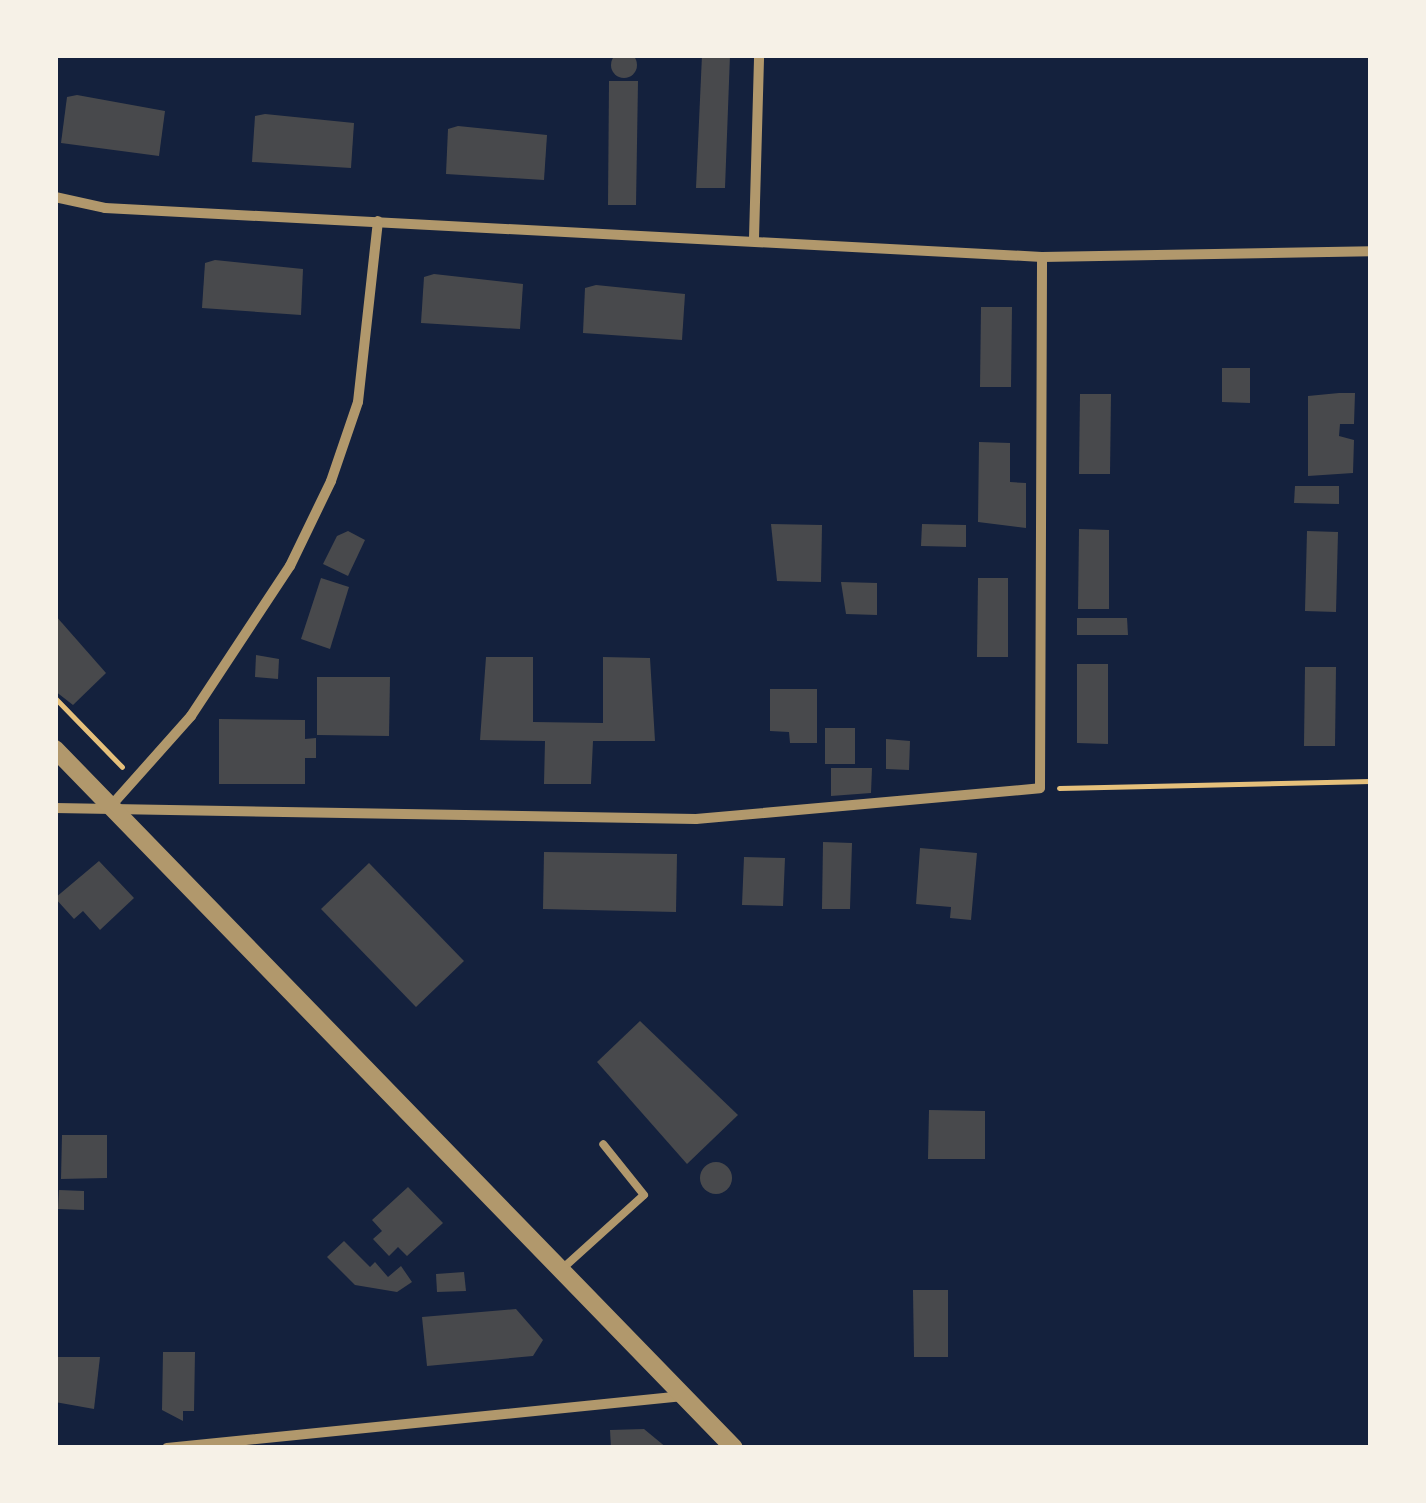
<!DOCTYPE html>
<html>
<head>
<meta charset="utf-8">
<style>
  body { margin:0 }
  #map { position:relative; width:1426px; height:1503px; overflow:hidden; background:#14213d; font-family:Jost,sans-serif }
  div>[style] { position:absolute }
  .building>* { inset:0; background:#48494c }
  .round { border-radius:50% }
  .path>* { height:5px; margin:-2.5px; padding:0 2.5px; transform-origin:2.5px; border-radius:2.5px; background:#e5c07b }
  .service>* { height:8px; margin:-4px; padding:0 4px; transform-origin:4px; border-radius:4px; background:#b1986c }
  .minor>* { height:10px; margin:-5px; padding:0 5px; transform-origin:5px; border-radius:5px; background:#b1986c }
  .tertiary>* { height:18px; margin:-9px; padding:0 9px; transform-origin:9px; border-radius:9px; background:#b1986c }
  span { translate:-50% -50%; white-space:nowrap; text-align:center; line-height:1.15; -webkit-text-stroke:8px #f6f1e7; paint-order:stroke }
  .frame { position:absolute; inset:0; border:58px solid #f6f1e7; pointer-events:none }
</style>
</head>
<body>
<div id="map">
  <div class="building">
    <div class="round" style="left:611px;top:52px;width:26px;height:26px"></div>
    <div style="clip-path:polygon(702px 55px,730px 55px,725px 188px,696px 188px)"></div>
    <div style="clip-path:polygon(609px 81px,638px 81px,636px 205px,608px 205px)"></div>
    <div style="clip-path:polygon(77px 95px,165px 111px,159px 156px,61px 143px,67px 97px)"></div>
    <div style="clip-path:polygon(265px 114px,354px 123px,351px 168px,252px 162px,255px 116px)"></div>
    <div style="clip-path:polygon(458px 126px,547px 135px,544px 180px,446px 174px,448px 129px)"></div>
    <div style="clip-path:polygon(215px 260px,303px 269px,301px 315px,202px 308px,205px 263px)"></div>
    <div style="clip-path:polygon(434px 274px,523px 284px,520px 329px,421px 323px,424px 277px)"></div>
    <div style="clip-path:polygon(596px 285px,685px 294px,682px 340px,583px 333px,585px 288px)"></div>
    <div style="clip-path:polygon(981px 307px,1012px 307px,1011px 387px,980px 387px)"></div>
    <div style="clip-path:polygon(1222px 368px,1250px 368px,1250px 403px,1222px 402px)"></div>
    <div style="clip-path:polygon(1339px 393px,1355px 393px,1354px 424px,1340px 424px,1339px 436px,1354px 440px,1353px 473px,1308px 476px,1308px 396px)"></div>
    <div style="clip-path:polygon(1080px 394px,1111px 394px,1110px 474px,1079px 474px)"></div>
    <div style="clip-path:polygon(979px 442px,1010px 443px,1010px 482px,1026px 483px,1026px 528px,978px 522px)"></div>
    <div style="clip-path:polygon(1295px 486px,1339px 486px,1339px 504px,1294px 503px)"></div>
    <div style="clip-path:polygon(771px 524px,822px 525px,821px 582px,777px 581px)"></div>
    <div style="clip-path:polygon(922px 524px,966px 525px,966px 547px,921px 546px)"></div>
    <div style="clip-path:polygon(1079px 529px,1109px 530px,1109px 609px,1078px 609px)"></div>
    <div style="clip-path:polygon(348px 531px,365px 540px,348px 576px,323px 564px,337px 536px)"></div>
    <div style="clip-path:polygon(1307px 531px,1338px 532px,1336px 612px,1305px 611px)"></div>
    <div style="clip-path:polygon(321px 578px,349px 587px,330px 649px,301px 639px)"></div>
    <div style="clip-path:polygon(978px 578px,1008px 578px,1008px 657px,977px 657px)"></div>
    <div style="clip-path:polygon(841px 582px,877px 583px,877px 615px,846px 614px)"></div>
    <div style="clip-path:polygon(55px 615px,106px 673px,73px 705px,55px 691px)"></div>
    <div style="clip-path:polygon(1077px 618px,1127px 618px,1128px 635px,1077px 635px)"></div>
    <div style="clip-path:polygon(256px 655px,279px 659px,278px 679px,255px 677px)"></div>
    <div style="clip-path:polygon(486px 657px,533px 657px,533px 722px,603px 723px,603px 657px,650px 658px,655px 741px,593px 741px,591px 784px,544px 784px,545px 741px,480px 740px)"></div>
    <div style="clip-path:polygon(1077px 664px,1108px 664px,1108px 744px,1077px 743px)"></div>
    <div style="clip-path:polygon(1305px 667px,1336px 667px,1335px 746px,1304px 746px)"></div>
    <div style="clip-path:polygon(317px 677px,390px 677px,389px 736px,317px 735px)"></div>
    <div style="clip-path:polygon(770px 689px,817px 689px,817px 743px,790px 743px,789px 732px,770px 731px)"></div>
    <div style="clip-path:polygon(219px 719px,305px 720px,305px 739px,316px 738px,316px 758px,305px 758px,305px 784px,219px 784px)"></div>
    <div style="clip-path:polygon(825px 728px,855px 728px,855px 764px,825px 764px)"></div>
    <div style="clip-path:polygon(886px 739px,910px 741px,909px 770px,886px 769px)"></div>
    <div style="clip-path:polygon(831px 768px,872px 768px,871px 793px,831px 796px)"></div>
    <div style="clip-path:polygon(823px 842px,852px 843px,850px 909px,822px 909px)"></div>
    <div style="clip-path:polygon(920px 848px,977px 853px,971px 920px,950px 918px,951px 907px,916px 904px)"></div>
    <div style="clip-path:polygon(544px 852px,677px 854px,676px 912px,543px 909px)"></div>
    <div style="clip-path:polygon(744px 857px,785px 858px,783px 906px,742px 905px)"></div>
    <div style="clip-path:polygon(99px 861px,134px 898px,100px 930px,83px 911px,74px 919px,55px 898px)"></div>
    <div style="clip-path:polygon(369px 863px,464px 961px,416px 1007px,321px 909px)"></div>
    <div style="clip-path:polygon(640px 1021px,738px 1115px,687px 1164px,597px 1062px)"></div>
    <div style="clip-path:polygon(929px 1110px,985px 1111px,985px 1159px,928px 1159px)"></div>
    <div style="clip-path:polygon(62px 1135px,107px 1135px,107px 1178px,61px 1179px)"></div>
    <div class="round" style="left:700px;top:1162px;width:32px;height:32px"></div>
    <div style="clip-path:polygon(408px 1187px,443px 1223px,407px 1256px,398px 1247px,389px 1256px,373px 1239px,382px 1231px,372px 1220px)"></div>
    <div style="clip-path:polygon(59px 1190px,84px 1191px,84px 1210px,58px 1209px)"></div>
    <div style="clip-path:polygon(344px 1241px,370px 1267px,375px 1262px,388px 1277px,401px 1266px,412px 1282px,397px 1292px,355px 1285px,327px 1257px)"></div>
    <div style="clip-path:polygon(464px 1272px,466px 1291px,437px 1292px,436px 1274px)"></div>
    <div style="clip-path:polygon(913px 1290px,948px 1290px,948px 1357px,914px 1357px)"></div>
    <div style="clip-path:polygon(516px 1309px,543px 1340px,533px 1356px,427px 1366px,422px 1317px)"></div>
    <div style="clip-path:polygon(163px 1352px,195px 1352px,194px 1411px,183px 1411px,183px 1421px,162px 1410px)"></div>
    <div style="clip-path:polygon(55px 1357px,100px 1357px,94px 1409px,55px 1402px)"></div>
    <div style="clip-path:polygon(644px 1429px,667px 1448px,611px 1448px,610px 1430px)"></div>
  </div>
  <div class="path">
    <div style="left:55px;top:698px;width:96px;rotate:45.8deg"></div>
    <div style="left:1059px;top:788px;width:312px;rotate:-1.3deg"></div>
  </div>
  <div class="service">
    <div style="left:562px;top:1269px;width:110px;rotate:-42.1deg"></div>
    <div style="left:644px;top:1195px;width:65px;rotate:-128.8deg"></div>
  </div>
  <div class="minor">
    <div style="left:55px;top:197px;width:51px;rotate:12.4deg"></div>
    <div style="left:105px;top:208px;width:938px;rotate:2.99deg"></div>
    <div style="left:1042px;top:257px;width:329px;rotate:-1deg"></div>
    <div style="left:754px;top:238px;width:183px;rotate:-88.4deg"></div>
    <div style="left:110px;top:807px;width:122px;rotate:-48.3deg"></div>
    <div style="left:191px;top:716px;width:180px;rotate:-56.6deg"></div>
    <div style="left:290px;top:566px;width:94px;rotate:-64.2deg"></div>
    <div style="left:331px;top:481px;width:83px;rotate:-71.1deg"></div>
    <div style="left:358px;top:402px;width:182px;rotate:-83.7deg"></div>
    <div style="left:55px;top:808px;width:641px;rotate:0.98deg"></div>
    <div style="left:696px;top:819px;width:345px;rotate:-5.1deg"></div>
    <div style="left:1040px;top:788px;width:531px;rotate:-89.78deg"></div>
    <div style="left:167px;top:1448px;width:519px;rotate:-5.75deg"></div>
  </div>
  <div class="tertiary">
    <div style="left:55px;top:749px;width:974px;rotate:45.83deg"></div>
  </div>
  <div class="frame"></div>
</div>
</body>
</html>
